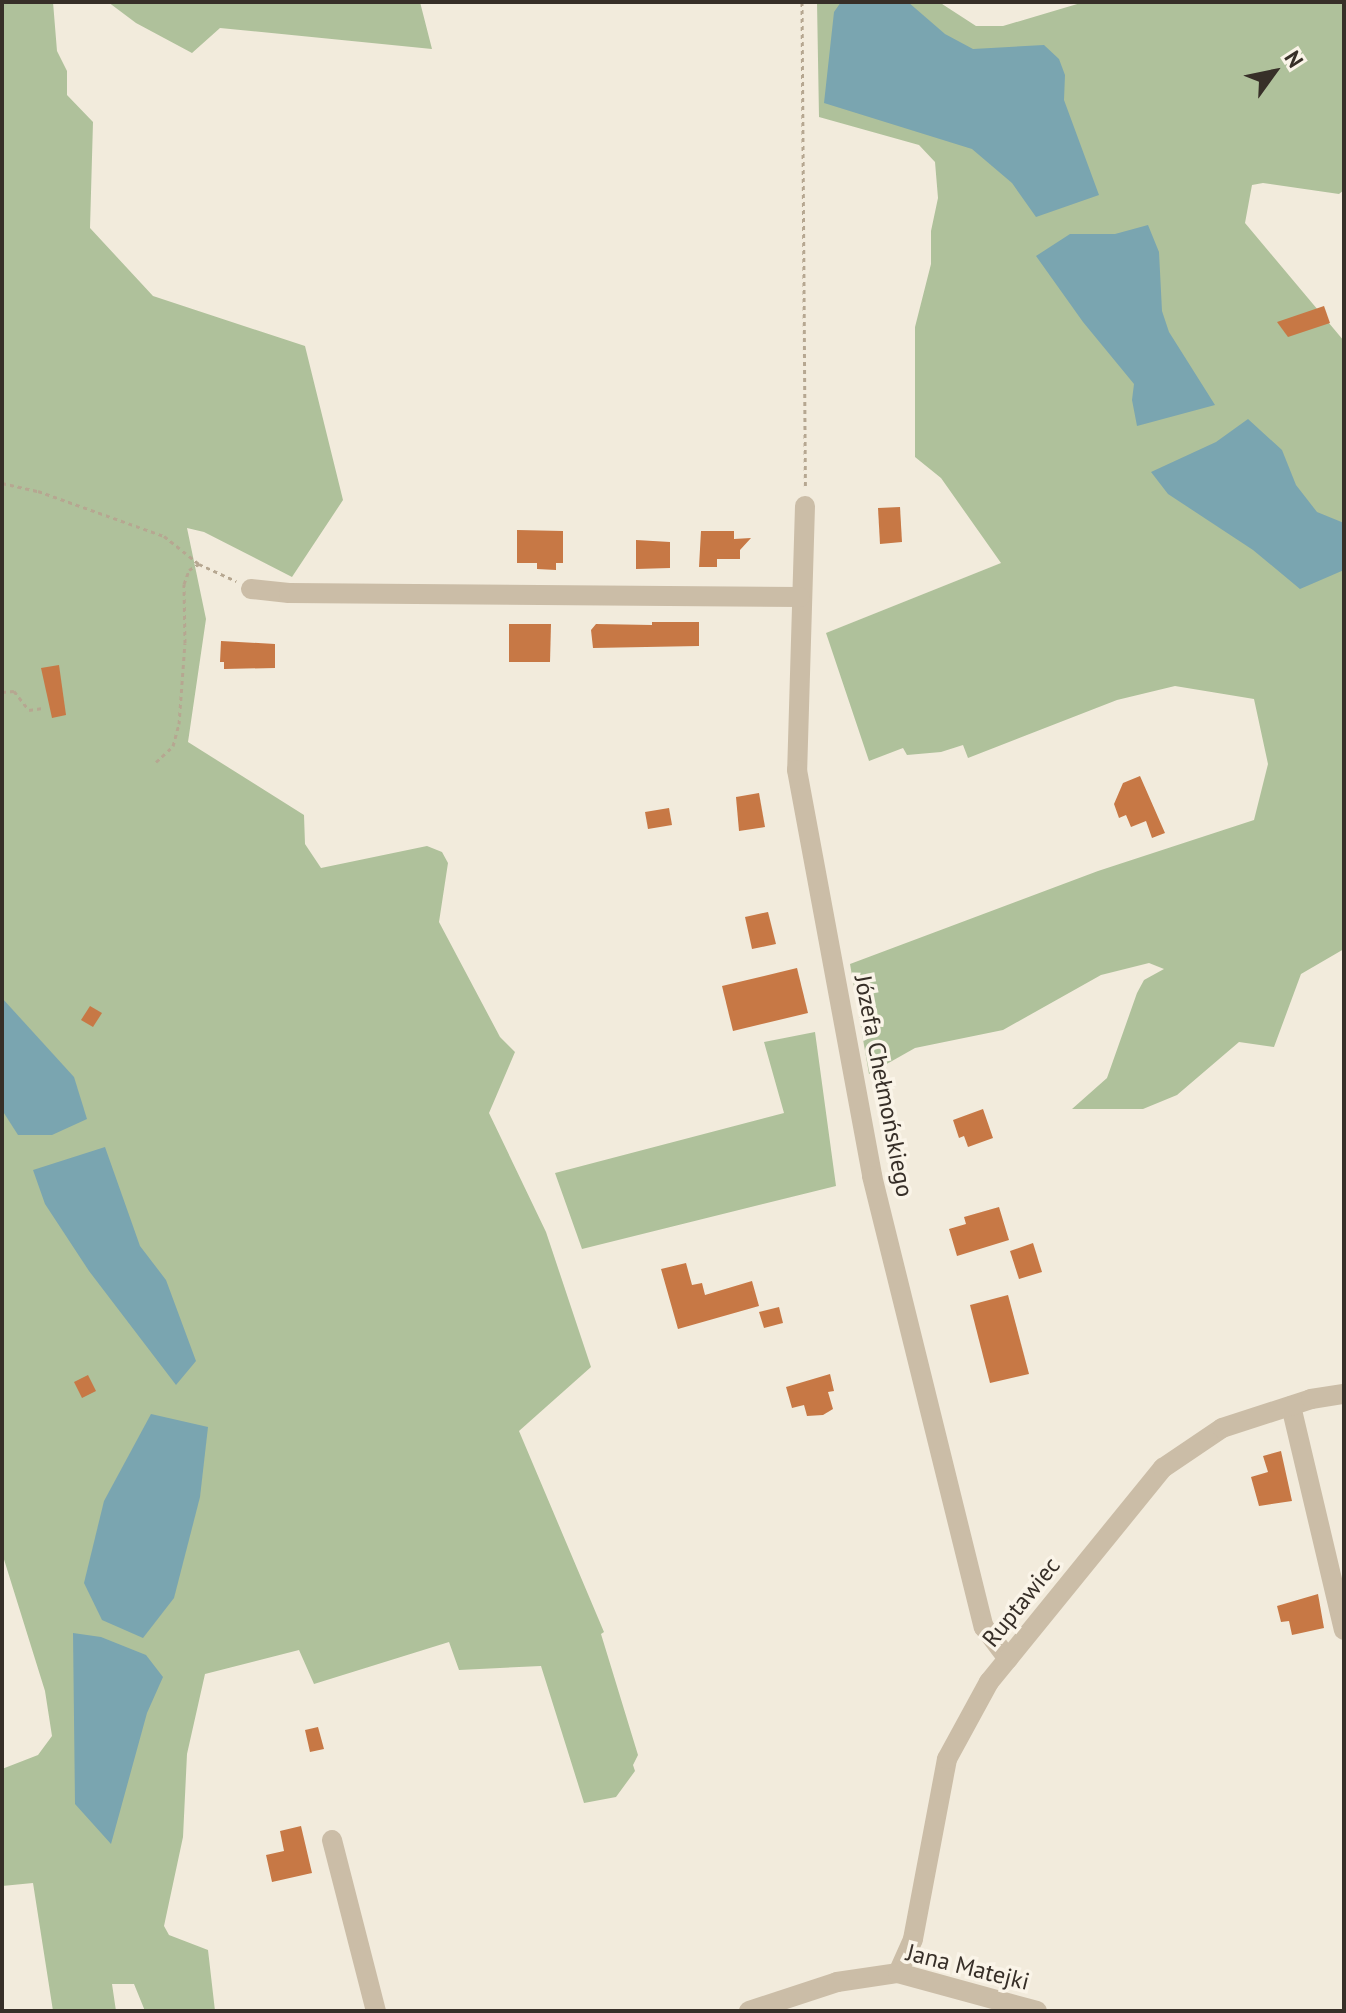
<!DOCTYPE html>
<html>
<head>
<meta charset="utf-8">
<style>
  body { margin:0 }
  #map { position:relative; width:1346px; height:2013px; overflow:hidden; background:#f2ebdc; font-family:"PT Sans",sans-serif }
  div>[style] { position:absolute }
  .green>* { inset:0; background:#afc19b }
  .water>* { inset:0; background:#7aa5b0 }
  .building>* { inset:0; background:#c77845 }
  .path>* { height:3px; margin-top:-1.5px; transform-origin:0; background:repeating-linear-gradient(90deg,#b6a791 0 4px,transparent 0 8px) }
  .minor>* { height:20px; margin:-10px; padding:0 10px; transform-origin:10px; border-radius:10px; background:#cbbda7 }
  span { translate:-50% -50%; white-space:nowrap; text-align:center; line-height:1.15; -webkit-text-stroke:7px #faf4e8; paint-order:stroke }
  .street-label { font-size:24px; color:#372f28 }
  .frame { position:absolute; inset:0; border:4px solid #372f28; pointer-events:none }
  .north { position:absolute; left:1234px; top:32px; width:80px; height:80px; -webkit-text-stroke:6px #faf4e8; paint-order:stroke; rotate:57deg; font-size:22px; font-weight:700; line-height:32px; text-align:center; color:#372f28 }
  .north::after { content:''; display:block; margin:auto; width:28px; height:36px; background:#372f28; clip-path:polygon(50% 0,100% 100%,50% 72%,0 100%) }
</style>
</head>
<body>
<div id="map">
  <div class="green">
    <div style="clip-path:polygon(2px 2px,53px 2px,57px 51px,67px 71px,67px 95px,93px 122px,90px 228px,153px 296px,305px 346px,343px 500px,292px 577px,204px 532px,187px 528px,206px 619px,188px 742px,304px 815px,305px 844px,321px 868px,427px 846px,442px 852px,448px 863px,439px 922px,500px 1037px,515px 1052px,489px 1113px,546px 1232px,591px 1367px,519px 1431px,604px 1632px,601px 1634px,638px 1755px,633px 1765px,635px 1771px,616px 1797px,584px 1803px,541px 1666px,459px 1670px,449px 1642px,314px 1684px,299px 1650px,205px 1674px,187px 1754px,183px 1837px,164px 1926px,169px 1935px,208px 1950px,215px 2011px,145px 2011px,134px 1984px,112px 1984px,116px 2011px,53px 2011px,33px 1883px,2px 1886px,2px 1769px,38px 1755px,52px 1736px,45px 1691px,2px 1553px)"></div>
    <div style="clip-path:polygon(108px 2px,420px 2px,432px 49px,220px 28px,192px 53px,136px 23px)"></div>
    <div style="clip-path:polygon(817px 2px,939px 2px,976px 26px,1003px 26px,1084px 2px,1344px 2px,1344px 190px,1339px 194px,1263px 183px,1252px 185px,1245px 223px,1344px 341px,1344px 949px,1301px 974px,1274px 1047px,1239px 1042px,1177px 1095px,1143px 1109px,1072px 1109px,1107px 1078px,1137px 993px,1144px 980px,1164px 969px,1149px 963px,1101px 975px,1003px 1030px,915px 1048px,869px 1074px,850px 964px,1098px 871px,1254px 820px,1268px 764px,1254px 699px,1175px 686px,1117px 700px,968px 758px,963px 745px,941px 752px,907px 755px,903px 748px,869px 761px,826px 633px,1001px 563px,941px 478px,915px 457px,915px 327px,931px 264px,931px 231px,938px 198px,935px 162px,919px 145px,819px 117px)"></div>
    <div style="clip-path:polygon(815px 1032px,836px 1186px,582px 1249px,555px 1173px,784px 1113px,764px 1042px)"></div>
  </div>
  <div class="water">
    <div style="clip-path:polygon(841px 2px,908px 2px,945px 34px,973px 49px,1044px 45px,1059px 59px,1065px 75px,1064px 100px,1099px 195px,1036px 217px,1012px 183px,972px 149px,824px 103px,834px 12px)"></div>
    <div style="clip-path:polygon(1148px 225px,1159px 252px,1162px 311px,1169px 332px,1215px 405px,1137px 426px,1132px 400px,1134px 384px,1083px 322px,1036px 256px,1070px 234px,1115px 234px)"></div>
    <div style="clip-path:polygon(1248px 419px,1282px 450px,1296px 485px,1317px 512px,1344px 523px,1344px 570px,1300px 589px,1253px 550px,1168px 494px,1151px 472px,1216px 442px)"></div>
    <div style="clip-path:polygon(2px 998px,74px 1077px,87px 1119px,52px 1135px,18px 1135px,2px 1110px)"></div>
    <div style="clip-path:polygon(105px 1147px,140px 1246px,166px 1280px,196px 1361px,176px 1385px,89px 1271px,45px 1204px,33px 1170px)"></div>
    <div style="clip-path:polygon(151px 1414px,208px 1427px,200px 1497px,174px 1598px,143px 1638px,102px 1620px,84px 1583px,104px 1501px)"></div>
    <div style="clip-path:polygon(73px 1633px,101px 1637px,146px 1655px,163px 1677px,147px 1713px,111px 1844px,75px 1804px)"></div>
  </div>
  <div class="building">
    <div style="clip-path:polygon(1324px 306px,1330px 323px,1288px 337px,1277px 322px)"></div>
    <div style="clip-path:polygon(900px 507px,902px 542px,880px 544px,878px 508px)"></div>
    <div style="clip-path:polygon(517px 530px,563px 531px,563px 563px,556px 563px,556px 570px,537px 569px,537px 563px,517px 563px)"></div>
    <div style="clip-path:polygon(701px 531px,734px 531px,734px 539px,751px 538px,740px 550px,740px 559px,717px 559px,717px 567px,699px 567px)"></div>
    <div style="clip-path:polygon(636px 540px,670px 542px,670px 568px,636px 569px)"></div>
    <div style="clip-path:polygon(652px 622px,699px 622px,699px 646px,593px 648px,591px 630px,596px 624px,652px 625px)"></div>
    <div style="clip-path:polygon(509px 624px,551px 624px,550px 662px,509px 662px)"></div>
    <div style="clip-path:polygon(221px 641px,275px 644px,275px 668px,224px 669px,224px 662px,220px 662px)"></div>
    <div style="clip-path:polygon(59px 665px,66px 715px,52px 718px,41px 668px)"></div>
    <div style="clip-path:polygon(1140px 776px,1165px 833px,1152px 838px,1146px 821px,1131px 827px,1126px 815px,1119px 818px,1114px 804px,1123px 783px)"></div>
    <div style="clip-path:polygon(759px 793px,765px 827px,739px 831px,736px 797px)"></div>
    <div style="clip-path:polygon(669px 808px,672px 825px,648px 829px,645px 812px)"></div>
    <div style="clip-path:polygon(768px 912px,776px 944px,752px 949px,745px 917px)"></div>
    <div style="clip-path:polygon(797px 968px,808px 1013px,733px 1031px,722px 986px)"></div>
    <div style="clip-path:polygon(90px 1006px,102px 1013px,93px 1027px,81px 1020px)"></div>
    <div style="clip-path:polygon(983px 1109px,993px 1138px,968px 1147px,964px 1136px,959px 1138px,953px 1120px)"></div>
    <div style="clip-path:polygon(999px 1207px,1009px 1240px,957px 1256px,949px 1229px,966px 1224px,964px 1217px)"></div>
    <div style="clip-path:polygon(1033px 1243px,1042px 1272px,1019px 1279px,1010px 1251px)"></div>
    <div style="clip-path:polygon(686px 1263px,692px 1285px,702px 1283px,705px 1295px,752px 1281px,759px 1306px,678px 1329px,661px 1269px)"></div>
    <div style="clip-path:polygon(1008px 1295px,1029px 1374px,990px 1383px,970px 1305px)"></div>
    <div style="clip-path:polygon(779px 1307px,783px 1323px,764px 1328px,759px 1312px)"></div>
    <div style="clip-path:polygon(830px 1374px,834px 1391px,828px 1392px,833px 1409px,823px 1415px,807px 1416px,804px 1405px,792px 1408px,786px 1387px)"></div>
    <div style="clip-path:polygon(88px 1375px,96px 1391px,82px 1398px,74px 1382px)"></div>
    <div style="clip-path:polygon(1281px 1451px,1292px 1501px,1259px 1506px,1251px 1477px,1268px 1472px,1263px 1456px)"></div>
    <div style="clip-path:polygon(1318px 1594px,1324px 1628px,1292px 1635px,1289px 1621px,1281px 1622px,1277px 1606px)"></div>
    <div style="clip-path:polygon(318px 1727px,324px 1749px,310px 1752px,305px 1730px)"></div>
    <div style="clip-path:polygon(301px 1826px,312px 1873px,272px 1882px,266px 1855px,284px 1851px,280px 1831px)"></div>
  </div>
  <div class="path">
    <div style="left:802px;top:2px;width:487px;rotate:89.6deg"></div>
    <div style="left:2px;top:22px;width:41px;rotate:90deg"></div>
    <div style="left:2px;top:483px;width:37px;rotate:13deg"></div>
    <div style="left:38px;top:491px;width:134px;rotate:19.7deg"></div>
    <div style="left:164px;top:536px;width:45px;rotate:38.7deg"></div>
    <div style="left:199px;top:564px;width:41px;rotate:24.7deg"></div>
    <div style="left:2px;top:692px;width:12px;rotate:-5deg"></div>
    <div style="left:14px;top:691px;width:24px;rotate:52deg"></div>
    <div style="left:29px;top:710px;width:14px;rotate:-8deg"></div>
    <div style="left:156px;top:762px;width:23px;rotate:-43deg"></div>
    <div style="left:173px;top:746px;width:23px;rotate:-75deg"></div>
    <div style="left:179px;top:724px;width:81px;rotate:-85.8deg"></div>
    <div style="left:185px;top:643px;width:59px;rotate:-91deg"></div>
    <div style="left:184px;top:584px;width:15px;rotate:-70deg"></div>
    <div style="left:189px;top:570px;width:12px;rotate:-31deg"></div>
  </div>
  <div class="minor">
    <div style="left:805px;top:506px;width:264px;rotate:91.7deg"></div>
    <div style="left:797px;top:770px;width:413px;rotate:79.5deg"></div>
    <div style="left:872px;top:1176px;width:465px;rotate:76.1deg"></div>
    <div style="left:984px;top:1627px;width:40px;rotate:53deg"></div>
    <div style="left:251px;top:589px;width:38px;rotate:6deg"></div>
    <div style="left:289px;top:593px;width:511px;rotate:0.45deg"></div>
    <div style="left:1291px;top:1406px;width:230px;rotate:76.7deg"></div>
    <div style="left:332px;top:1840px;width:177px;rotate:75.6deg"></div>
    <div style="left:898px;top:1973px;width:37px;rotate:-66deg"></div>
    <div style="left:913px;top:1939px;width:183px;rotate:-79.3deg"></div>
    <div style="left:947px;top:1759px;width:88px;rotate:-61.4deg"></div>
    <div style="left:989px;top:1682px;width:276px;rotate:-50.9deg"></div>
    <div style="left:1163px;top:1468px;width:71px;rotate:-34.1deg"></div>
    <div style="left:1222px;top:1428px;width:94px;rotate:-18deg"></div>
    <div style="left:1311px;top:1399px;width:33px;rotate:-9deg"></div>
    <div style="left:749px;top:2011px;width:93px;rotate:-18.2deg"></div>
    <div style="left:837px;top:1982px;width:62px;rotate:-8.4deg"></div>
    <div style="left:898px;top:1973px;width:144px;rotate:15.3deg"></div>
  </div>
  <div class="street-label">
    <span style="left:884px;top:1086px;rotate:79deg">Józefa Chełmońskiego</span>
    <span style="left:1021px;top:1602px;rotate:-51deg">Ruptawiec</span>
    <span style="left:968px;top:1967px;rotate:14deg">Jana Matejki</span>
  </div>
  <div class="frame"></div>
  <div class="north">N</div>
</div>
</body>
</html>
